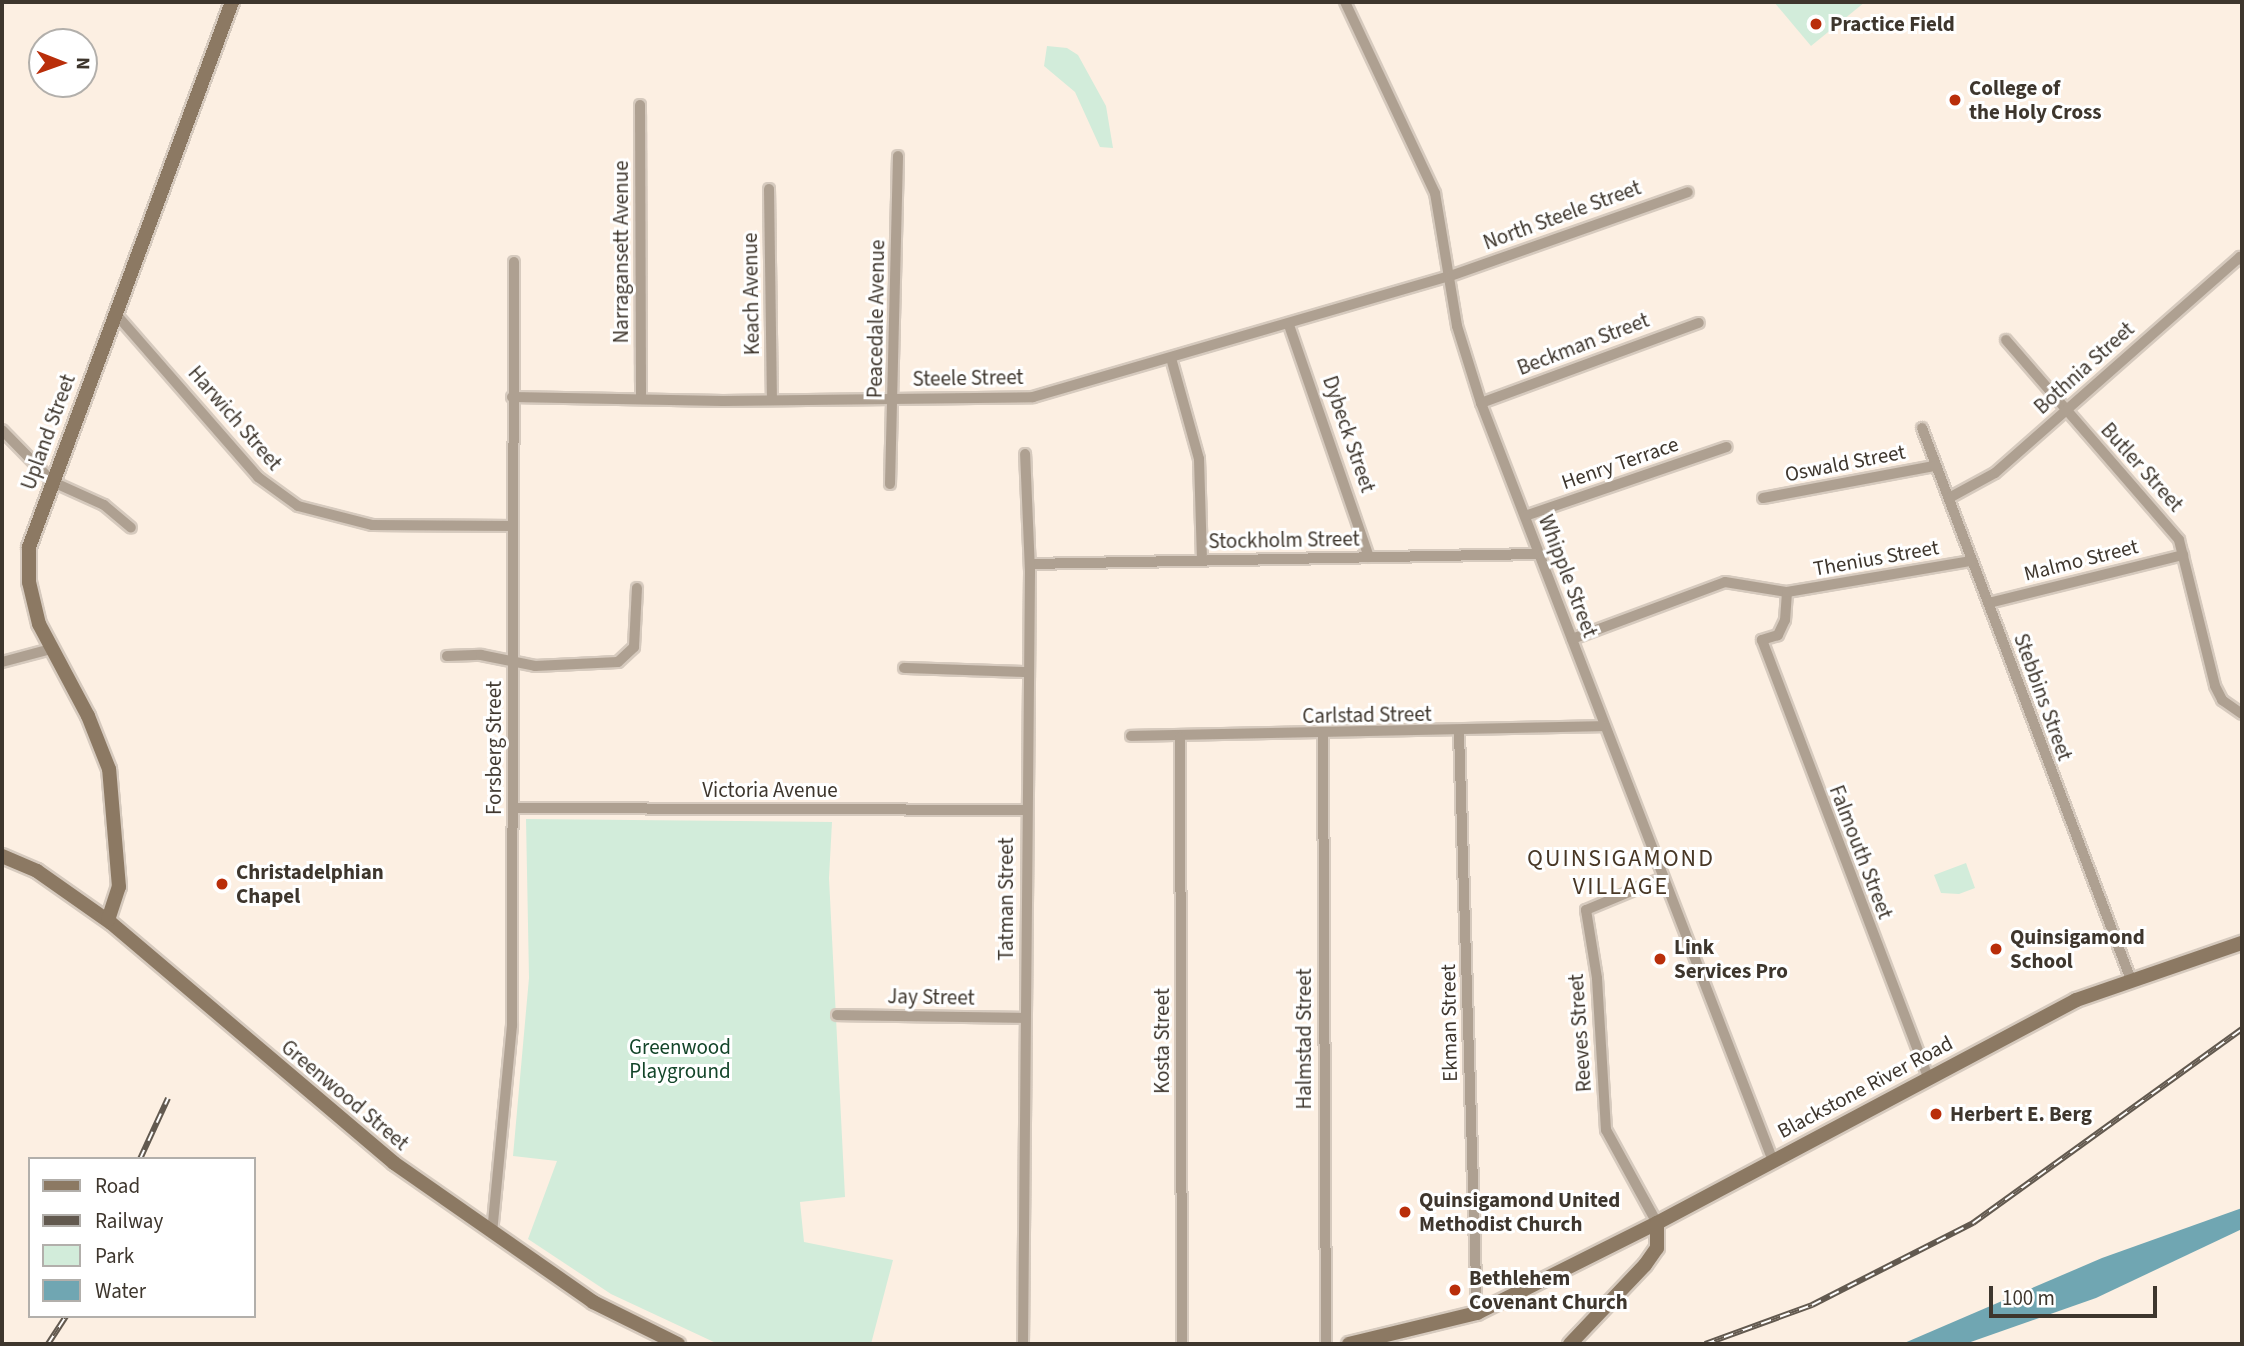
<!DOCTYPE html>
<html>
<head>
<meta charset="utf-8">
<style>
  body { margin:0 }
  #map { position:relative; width:2244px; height:1346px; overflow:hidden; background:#fcefe2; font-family:"Source Sans 3",sans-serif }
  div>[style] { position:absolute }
  .green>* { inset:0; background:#d2ecda }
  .water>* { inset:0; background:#70a6b2 }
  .roads { filter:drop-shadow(2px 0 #d6cabe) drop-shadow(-2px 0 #d6cabe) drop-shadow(0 2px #d6cabe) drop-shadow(0 -2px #d6cabe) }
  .street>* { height:10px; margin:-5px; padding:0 5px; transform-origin:5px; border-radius:5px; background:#aea091 }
  .secondary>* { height:14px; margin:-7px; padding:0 7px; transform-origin:7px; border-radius:7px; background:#8c7963 }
  .rail>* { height:6px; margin-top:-3px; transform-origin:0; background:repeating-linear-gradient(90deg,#fff 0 10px,#62594f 0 20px); box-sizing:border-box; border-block:2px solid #62594f }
  .dots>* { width:19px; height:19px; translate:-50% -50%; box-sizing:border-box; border:4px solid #fff; border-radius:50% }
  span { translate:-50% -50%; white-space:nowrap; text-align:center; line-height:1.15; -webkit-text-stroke:6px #fff; paint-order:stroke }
  .poi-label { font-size:21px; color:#3e362d; font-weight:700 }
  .left { translate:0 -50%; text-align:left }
  .street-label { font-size:21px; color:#3e362d }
  .park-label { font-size:21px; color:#134529 }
  .quarter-label { font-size:24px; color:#483725; letter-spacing:2px }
  .frame { position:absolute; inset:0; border:4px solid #3e362d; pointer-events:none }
  .legend { position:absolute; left:28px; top:1157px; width:228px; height:161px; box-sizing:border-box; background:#fff; border:2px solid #b2afab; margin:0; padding:9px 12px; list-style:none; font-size:21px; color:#3e362d }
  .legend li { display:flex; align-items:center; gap:14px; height:35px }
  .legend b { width:35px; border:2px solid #b2afab }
  .north { position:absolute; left:28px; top:28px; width:70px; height:70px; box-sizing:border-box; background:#fff; border:2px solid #b2afab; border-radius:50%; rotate:91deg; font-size:19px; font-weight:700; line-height:28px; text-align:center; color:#3e362d }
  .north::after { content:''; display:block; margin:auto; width:24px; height:32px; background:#b92e0a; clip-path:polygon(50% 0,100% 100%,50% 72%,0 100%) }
  .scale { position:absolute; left:1989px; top:1286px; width:168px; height:32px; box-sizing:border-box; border:4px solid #3e362d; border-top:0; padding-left:9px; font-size:21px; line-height:24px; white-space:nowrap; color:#3e362d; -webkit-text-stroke:5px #fff; paint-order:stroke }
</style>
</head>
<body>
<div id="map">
  <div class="green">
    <div style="clip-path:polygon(1774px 2px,1865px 2px,1811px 46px)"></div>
    <div style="clip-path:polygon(1047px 46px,1067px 48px,1078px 55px,1106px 106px,1113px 148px,1100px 147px,1075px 92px,1044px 66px)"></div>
    <div style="clip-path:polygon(526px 819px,832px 822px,829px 878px,845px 1197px,800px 1202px,804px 1242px,893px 1260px,871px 1344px,716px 1343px,611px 1294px,528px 1239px,557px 1161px,513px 1156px,529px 978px)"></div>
    <div style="clip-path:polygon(1966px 863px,1975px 888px,1959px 894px,1941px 893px,1934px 875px)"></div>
  </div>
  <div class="water">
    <div style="clip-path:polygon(2242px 1208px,2242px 1229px,2096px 1298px,1965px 1344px,1902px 1344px,2102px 1258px)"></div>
  </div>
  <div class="roads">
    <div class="street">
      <div style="left:1345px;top:2px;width:211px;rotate:64.8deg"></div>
      <div style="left:1435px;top:193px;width:135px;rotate:80.6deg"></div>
      <div style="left:1457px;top:326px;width:81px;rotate:72.7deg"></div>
      <div style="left:1481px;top:403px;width:812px;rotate:68.93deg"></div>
      <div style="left:640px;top:105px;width:294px;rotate:89.8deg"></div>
      <div style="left:769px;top:189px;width:210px;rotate:89.2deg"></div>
      <div style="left:115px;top:313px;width:218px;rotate:48.9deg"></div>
      <div style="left:258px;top:477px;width:49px;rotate:35.9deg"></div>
      <div style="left:298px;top:506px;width:76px;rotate:14.4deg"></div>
      <div style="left:372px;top:525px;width:141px;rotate:0.4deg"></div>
      <div style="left:1289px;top:325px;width:245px;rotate:71deg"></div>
      <div style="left:2006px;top:340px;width:264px;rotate:49.1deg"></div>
      <div style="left:2179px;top:540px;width:150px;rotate:76.1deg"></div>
      <div style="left:2215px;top:686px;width:16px;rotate:63deg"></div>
      <div style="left:2222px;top:700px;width:24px;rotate:35deg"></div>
      <div style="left:1171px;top:358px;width:105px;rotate:74.5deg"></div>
      <div style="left:1199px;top:459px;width:102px;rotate:88.3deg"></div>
      <div style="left:512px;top:397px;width:211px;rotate:1.1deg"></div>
      <div style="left:723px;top:401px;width:310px;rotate:-0.7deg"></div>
      <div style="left:1033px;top:397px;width:434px;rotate:-16.2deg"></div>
      <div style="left:1450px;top:276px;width:252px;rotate:-19.4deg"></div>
      <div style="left:1481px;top:403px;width:232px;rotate:-20.2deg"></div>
      <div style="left:1922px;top:428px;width:590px;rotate:69.26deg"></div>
      <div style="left:2px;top:430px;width:73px;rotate:45.6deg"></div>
      <div style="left:53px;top:482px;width:56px;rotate:24.3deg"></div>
      <div style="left:104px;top:505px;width:35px;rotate:40deg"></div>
      <div style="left:890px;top:484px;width:328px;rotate:-88.6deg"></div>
      <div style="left:1763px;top:498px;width:174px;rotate:-10.6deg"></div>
      <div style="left:1949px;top:498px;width:52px;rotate:-28.5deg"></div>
      <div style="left:1995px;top:473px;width:327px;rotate:-41.4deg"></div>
      <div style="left:2240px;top:257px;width:4px;rotate:56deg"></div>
      <div style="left:1525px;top:516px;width:213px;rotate:-18.9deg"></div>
      <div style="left:1030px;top:564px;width:509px;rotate:-1.13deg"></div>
      <div style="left:1787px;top:592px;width:28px;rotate:94deg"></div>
      <div style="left:1785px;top:620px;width:17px;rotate:115deg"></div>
      <div style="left:1778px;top:635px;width:17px;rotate:163deg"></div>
      <div style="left:1762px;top:640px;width:467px;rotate:69.2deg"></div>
      <div style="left:1989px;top:603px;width:200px;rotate:-13.9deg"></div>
      <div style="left:1572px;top:639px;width:163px;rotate:-20.4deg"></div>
      <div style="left:1725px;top:582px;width:63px;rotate:9.2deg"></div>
      <div style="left:1787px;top:592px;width:187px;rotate:-9.6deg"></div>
      <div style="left:447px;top:656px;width:34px;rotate:-2deg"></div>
      <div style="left:481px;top:655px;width:55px;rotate:11.5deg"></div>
      <div style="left:535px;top:666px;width:83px;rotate:-2.8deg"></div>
      <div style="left:618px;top:662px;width:22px;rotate:-43deg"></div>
      <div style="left:634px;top:647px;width:59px;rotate:-87.1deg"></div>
      <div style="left:2px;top:662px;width:51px;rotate:-14.9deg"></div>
      <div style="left:904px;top:668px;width:122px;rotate:1.9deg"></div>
      <div style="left:1459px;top:732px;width:581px;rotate:88.23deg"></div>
      <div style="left:1323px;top:735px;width:609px;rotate:89.72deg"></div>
      <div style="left:1131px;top:736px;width:473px;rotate:-1.2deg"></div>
      <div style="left:1180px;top:737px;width:607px;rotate:89.81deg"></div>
      <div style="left:514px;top:808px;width:512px;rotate:0.22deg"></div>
      <div style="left:837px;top:1015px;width:188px;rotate:0.9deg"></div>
      <div style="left:1657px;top:1223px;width:106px;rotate:-118.7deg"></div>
      <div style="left:1606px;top:1130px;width:152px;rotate:-93.4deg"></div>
      <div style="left:1597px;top:978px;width:69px;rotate:-99.2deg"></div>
      <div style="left:1586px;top:910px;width:83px;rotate:-22.6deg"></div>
      <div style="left:492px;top:1233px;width:208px;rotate:-84.5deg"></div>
      <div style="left:512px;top:1026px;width:764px;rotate:-89.85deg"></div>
      <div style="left:1023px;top:1344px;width:773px;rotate:-89.48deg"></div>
      <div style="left:1030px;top:571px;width:117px;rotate:-92.4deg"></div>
    </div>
    <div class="secondary">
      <div style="left:2px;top:856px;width:38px;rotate:23deg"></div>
      <div style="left:37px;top:871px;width:90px;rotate:35.1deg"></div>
      <div style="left:111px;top:923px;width:371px;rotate:40.3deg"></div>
      <div style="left:394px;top:1163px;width:243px;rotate:34.9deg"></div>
      <div style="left:593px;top:1302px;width:95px;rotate:26.3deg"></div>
      <div style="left:108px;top:920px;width:35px;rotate:-72deg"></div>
      <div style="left:119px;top:887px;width:118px;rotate:-94.8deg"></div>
      <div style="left:109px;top:769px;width:57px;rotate:-111.6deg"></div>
      <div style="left:88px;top:716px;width:104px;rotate:-118deg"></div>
      <div style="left:39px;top:624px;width:43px;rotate:-103.4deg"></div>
      <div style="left:29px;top:582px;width:35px;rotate:-90deg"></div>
      <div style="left:29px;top:547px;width:582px;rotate:-69.57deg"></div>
      <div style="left:1349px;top:1344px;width:132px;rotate:-13.6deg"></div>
      <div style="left:1477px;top:1313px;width:201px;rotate:-26.6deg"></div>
      <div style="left:1657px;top:1223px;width:475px;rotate:-28deg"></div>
      <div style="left:2076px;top:1000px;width:176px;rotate:-19deg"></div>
      <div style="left:1570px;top:1344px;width:109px;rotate:-46.5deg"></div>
      <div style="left:1645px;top:1265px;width:21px;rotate:-55deg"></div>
      <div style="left:1657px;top:1248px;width:25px;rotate:-90deg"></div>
    </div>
  </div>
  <div class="rail">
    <div style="left:140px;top:1159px;width:67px;rotate:-65.3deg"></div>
    <div style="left:48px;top:1344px;width:33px;rotate:-57deg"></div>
    <div style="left:1705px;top:1344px;width:114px;rotate:-20deg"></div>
    <div style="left:1812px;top:1305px;width:181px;rotate:-27deg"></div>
    <div style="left:1973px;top:1223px;width:332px;rotate:-35.8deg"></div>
  </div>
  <div class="dots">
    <div style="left:1816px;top:24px;background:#b92e0a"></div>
    <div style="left:1955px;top:100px;background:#b92e0a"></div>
    <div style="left:222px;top:884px;background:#b92e0a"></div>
    <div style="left:1996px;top:949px;background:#b92e0a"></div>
    <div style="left:1660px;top:959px;background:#b92e0a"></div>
    <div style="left:1936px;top:1114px;background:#b92e0a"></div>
    <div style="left:1405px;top:1212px;background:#b92e0a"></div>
    <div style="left:1455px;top:1290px;background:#b92e0a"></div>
  </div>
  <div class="poi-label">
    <span class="left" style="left:1830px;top:24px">Practice Field</span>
    <span class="left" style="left:1969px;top:100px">College of<br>the Holy Cross</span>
    <span class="left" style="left:236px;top:884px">Christadelphian<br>Chapel</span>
    <span class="left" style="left:2010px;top:949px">Quinsigamond<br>School</span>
    <span class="left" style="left:1674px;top:959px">Link<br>Services Pro</span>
    <span class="left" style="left:1950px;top:1114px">Herbert E. Berg</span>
    <span class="left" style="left:1419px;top:1212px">Quinsigamond United<br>Methodist Church</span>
    <span class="left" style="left:1469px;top:1290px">Bethlehem<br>Covenant Church</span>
  </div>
  <div class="street-label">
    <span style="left:1562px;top:215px;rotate:-20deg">North Steele Street</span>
    <span style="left:621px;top:252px;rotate:-90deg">Narragansett Avenue</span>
    <span style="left:751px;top:294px;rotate:-91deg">Keach Avenue</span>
    <span style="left:876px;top:319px;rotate:-89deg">Peacedale Avenue</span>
    <span style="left:1583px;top:344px;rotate:-21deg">Beckman Street</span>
    <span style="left:2084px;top:368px;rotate:-42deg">Bothnia Street</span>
    <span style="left:968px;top:378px;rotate:-1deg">Steele Street</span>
    <span style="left:235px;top:418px;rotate:49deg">Harwich Street</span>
    <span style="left:48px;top:432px;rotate:-70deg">Upland Street</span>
    <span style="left:1349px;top:434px;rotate:71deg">Dybeck Street</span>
    <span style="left:1620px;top:463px;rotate:-19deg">Henry Terrace</span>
    <span style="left:1845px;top:463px;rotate:-11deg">Oswald Street</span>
    <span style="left:2142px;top:467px;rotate:48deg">Butler Street</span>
    <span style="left:1284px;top:540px;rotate:-1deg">Stockholm Street</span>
    <span style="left:1876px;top:558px;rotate:-10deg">Thenius Street</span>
    <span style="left:2081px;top:560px;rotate:-14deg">Malmo Street</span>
    <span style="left:1568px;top:576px;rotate:69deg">Whipple Street</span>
    <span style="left:2043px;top:697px;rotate:70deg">Stebbins Street</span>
    <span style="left:1367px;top:715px;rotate:-1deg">Carlstad Street</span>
    <span style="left:494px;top:748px;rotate:-90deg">Forsberg Street</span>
    <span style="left:770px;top:790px">Victoria Avenue</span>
    <span style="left:1861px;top:852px;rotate:69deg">Falmouth Street</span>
    <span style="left:1006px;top:899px;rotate:-90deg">Tatman Street</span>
    <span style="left:931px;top:997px;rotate:1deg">Jay Street</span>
    <span style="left:1449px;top:1023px;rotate:-91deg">Ekman Street</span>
    <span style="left:1580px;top:1033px;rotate:-94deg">Reeves Street</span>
    <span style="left:1304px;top:1039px;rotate:-90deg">Halmstad Street</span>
    <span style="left:1162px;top:1041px;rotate:-90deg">Kosta Street</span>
    <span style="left:1865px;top:1087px;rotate:-28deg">Blackstone River Road</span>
    <span style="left:345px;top:1095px;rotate:40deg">Greenwood Street</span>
  </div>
  <div class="park-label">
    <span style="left:680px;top:1059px">Greenwood<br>Playground</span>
  </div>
  <div class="quarter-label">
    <span style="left:1621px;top:873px">QUINSIGAMOND<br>VILLAGE</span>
  </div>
  <div class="frame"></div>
  <ul class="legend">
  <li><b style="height:9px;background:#8c7963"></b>Road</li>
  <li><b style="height:9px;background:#62594f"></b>Railway</li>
  <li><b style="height:19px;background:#d2ecda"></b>Park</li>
  <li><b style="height:19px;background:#70a6b2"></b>Water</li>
  </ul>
  <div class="north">N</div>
  <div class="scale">100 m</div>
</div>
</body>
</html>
